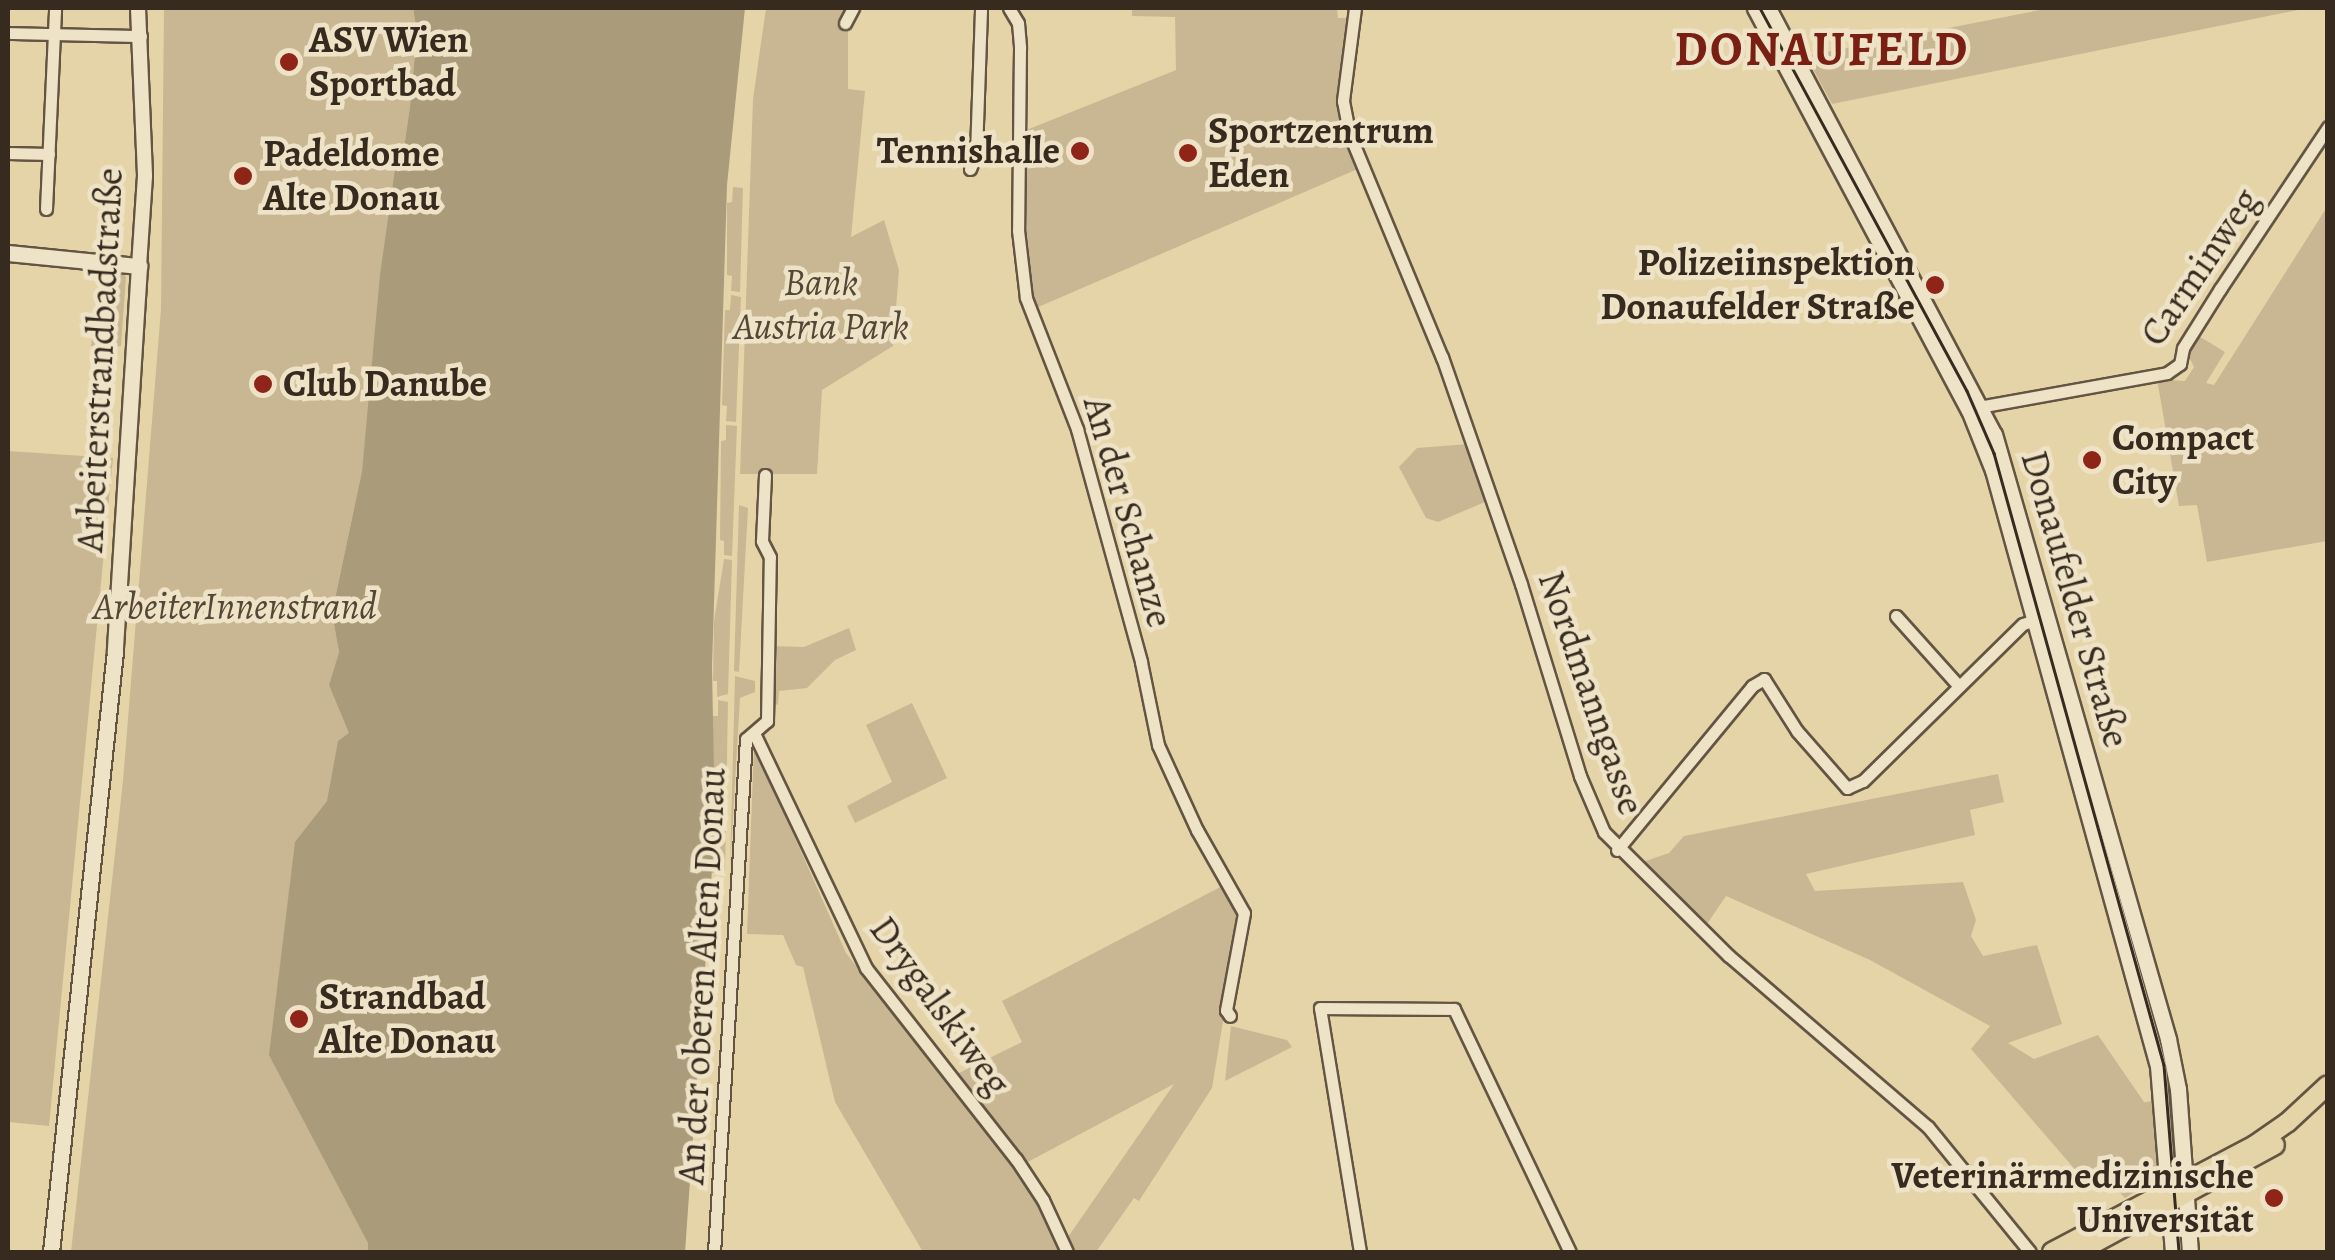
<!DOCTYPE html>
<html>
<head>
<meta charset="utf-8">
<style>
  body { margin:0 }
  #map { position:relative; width:2335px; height:1260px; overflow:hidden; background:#e6d4a9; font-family:Alegreya,serif }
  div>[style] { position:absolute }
  .green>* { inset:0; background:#c8b792 }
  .water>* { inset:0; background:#aa9b7a }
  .roads { filter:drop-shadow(2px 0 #635542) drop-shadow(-2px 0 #635542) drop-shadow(0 2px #635542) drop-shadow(0 -2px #635542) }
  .minor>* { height:11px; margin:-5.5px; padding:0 5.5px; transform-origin:5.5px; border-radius:5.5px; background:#efe3c7 }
  .tertiary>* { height:14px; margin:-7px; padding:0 7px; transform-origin:7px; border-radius:7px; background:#efe3c7 }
  .secondary>* { height:15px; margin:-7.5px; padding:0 7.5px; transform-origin:7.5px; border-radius:7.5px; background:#efe3c7 }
  .primary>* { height:18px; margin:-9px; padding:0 9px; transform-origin:9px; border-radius:9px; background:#e6d4a9 }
  .tram>* { height:2.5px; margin:-1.25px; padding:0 1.25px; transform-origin:1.25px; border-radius:1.25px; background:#372b1f }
  .dots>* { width:28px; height:28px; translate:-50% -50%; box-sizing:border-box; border:5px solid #efe3c7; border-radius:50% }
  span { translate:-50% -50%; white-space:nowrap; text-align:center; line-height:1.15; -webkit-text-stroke:9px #efe3c7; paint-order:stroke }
  .poi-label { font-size:38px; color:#372b1f; font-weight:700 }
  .left { translate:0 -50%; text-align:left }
  .right { translate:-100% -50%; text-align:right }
  .street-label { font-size:38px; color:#372b1f }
  .park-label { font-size:38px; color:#544736; font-style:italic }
  .district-label { font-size:48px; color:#7a1f14; font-weight:700; letter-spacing:2.5px }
  .frame { position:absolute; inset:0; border:10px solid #372b1f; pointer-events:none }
</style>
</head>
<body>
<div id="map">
  <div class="green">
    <div style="clip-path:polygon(164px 8px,413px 8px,417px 32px,410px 106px,404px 148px,397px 156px,362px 471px,332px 613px,339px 652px,329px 686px,403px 689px,478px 1252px,71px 1252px,123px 781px,161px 309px)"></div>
    <div style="clip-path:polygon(766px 8px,848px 8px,848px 89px,865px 91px,851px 237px,884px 220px,899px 270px,893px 346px,822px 390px,817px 474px,740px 474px,753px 99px)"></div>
    <div style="clip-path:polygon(1132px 8px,1337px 8px,1338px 18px,1347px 18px,1338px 102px,1360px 168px,1036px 308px,1027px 275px,1023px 218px,1024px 131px,1176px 70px,1175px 17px,1132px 16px)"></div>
    <div style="clip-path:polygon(2050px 8px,2308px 8px,1832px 104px,1806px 56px)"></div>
    <div style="clip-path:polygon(733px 187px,743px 188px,740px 292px,731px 291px,732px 276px,727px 275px,727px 203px,732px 202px)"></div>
    <div style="clip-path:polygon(2327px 207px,2327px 541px,2207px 562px,2197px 505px,2179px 506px,2157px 379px,2185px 381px,2194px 367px,2187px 353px,2197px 335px,2225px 352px,2206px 383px,2214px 385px)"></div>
    <div style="clip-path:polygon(101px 270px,122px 272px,126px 277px,121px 346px,116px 347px,116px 354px,91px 346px)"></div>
    <div style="clip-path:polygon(731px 295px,741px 297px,736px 422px,726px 421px,727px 406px,722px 405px,725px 310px,730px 310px)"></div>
    <div style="clip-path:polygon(726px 425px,737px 426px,732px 556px,724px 555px,724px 541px,720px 540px,721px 441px,726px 440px)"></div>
    <div style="clip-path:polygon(1469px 444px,1492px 499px,1438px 522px,1426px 518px,1399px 467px,1417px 448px)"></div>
    <div style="clip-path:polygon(8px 451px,113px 458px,49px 1126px,8px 1122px)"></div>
    <div style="clip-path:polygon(739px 505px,748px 508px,739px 672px,734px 671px)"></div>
    <div style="clip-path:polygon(724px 559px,732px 560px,728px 694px,717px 697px,717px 681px,713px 681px,714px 621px)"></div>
    <div style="clip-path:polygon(849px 628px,856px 650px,835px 660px,807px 688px,779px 691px,778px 705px,768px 701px,775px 663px,770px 646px,804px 647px)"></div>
    <div style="clip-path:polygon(735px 676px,755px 681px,755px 692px,740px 698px,730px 869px)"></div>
    <div style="clip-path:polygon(718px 700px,728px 702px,725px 874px,712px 873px,713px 716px,718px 716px)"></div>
    <div style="clip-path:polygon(912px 703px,947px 778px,855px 823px,847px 806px,892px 782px,866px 725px)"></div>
    <div style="clip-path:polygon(754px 745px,761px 750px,760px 759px,846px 953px,1031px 1189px,1059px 1252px,923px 1252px,835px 1102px,803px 967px,796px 965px,783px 935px,747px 934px)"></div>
    <div style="clip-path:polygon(1998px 774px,2004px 802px,1970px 810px,1975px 835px,1806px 874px,1815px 891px,1963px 882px,1976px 920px,1971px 936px,1983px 956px,2037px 945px,2062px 1024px,2008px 1043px,2034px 1059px,2098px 1035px,2144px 1102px,2155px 1101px,2163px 1174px,2125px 1198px,2106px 1177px,2094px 1185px,2085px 1181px,1971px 1049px,1990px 1026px,1870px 960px,1726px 896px,1705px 927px,1637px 864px,1669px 853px,1684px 836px)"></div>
    <div style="clip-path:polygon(1228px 883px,1244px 913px,1230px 1016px,1223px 1021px,1212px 1088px,1139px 1201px,1134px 1198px,1096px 1252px,1074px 1252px,1068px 1237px,1174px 1084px,1024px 1164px,957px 1074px,1022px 1042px,1002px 1001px)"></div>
    <div style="clip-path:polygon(1231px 1026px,1287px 1040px,1292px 1047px,1225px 1081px)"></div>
  </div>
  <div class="water">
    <div style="clip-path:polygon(413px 8px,745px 8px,727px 185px,712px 667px,715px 827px,685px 1252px,368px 1252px,368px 1243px,269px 1055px,295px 842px,327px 801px,338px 741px,349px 733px,329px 685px,339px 652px,332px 613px,362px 471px,380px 275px,397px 155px,404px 148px,410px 106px,417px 32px)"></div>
  </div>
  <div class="roads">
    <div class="minor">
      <div style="left:1009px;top:8px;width:17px;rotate:59deg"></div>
      <div style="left:1018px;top:23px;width:25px;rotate:85deg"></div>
      <div style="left:1020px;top:48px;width:182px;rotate:90.6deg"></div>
      <div style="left:1018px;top:230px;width:68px;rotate:83.3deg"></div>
      <div style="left:1026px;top:298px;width:141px;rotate:68.7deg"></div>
      <div style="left:1077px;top:429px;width:242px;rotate:74.6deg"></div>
      <div style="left:1141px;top:662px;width:85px;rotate:78.4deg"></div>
      <div style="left:1158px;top:745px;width:94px;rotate:65.4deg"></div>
      <div style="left:1197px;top:830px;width:95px;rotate:60.5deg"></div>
      <div style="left:1244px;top:913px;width:99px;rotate:100.5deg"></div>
      <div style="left:1226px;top:1010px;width:7px;rotate:56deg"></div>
      <div style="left:1355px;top:8px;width:94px;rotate:97.4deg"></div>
      <div style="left:1343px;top:101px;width:33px;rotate:79deg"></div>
      <div style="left:1349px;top:133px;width:243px;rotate:67.5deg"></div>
      <div style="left:1442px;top:357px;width:240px;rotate:70.8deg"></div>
      <div style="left:1521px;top:584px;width:201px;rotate:72.9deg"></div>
      <div style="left:1580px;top:776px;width:61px;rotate:66.8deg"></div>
      <div style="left:1604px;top:832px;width:176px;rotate:44.8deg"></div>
      <div style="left:1729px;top:956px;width:262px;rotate:40.7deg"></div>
      <div style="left:1928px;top:1127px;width:161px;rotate:50.8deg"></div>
      <div style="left:845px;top:23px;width:17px;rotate:-62deg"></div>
      <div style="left:8px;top:33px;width:133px;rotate:1.3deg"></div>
      <div style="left:8px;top:153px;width:41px;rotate:1.4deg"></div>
      <div style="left:970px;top:169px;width:17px;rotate:-69deg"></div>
      <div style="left:976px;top:153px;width:145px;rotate:-88deg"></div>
      <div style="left:46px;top:209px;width:201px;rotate:-87.4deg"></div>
      <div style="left:1973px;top:408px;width:197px;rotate:-10.2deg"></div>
      <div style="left:2167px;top:373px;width:16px;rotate:-35deg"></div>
      <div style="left:2180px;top:364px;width:16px;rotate:-79deg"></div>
      <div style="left:2183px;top:348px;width:70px;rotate:-57.9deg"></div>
      <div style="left:2220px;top:289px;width:195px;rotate:-56.3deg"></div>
      <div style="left:1896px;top:616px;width:93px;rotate:48.1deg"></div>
      <div style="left:754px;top:733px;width:260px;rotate:64.5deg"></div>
      <div style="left:866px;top:968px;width:243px;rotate:51.9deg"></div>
      <div style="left:1016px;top:1159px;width:49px;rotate:56.6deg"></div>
      <div style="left:1043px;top:1200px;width:57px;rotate:65.2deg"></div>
      <div style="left:1617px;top:850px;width:212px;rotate:-50.5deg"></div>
      <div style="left:1752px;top:686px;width:14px;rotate:-30deg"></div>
      <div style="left:1764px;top:679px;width:62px;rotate:57.6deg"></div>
      <div style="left:1797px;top:731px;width:76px;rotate:48.7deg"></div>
      <div style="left:1847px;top:788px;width:17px;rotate:-24deg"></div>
      <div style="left:1863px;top:781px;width:224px;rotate:-44.5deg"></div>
      <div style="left:2023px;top:624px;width:20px;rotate:-18deg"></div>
      <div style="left:714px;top:1252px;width:514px;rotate:-86.43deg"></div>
      <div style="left:746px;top:739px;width:28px;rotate:-41deg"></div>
      <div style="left:767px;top:721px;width:164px;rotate:-89deg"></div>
      <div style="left:770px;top:557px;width:18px;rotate:-117deg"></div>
      <div style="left:762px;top:541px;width:66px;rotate:-87.4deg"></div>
      <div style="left:1360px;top:1252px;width:247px;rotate:-99.3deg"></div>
      <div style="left:1320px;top:1008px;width:134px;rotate:0.4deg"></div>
      <div style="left:1454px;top:1009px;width:269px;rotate:64.5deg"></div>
    </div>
    <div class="tertiary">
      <div style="left:138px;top:8px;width:168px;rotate:87.6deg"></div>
      <div style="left:145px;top:176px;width:90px;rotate:93.8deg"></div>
    </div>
    <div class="secondary">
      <div style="left:1755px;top:8px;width:455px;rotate:62deg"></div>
      <div style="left:1969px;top:410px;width:65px;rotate:68.2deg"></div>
      <div style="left:1993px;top:470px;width:618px;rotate:74.53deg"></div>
      <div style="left:2158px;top:1066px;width:187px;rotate:85.4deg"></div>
      <div style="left:1768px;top:8px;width:482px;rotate:62.1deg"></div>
      <div style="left:1994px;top:434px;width:630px;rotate:73.95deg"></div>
      <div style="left:2168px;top:1039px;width:51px;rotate:78.7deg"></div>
      <div style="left:2178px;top:1089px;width:163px;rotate:85.8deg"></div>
      <div style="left:8px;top:253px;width:132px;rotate:5.7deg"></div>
      <div style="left:139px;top:266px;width:386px;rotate:93.6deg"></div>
      <div style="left:115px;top:651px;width:604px;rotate:96.08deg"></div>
    </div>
    <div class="primary">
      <div style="left:2052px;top:1252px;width:229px;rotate:-27.8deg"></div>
      <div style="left:2255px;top:1145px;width:40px;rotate:-34.9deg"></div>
      <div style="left:2288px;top:1122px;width:54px;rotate:-42.8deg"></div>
      <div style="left:2078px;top:1252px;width:224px;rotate:-28.5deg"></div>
    </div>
  </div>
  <div class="tram">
    <div style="left:1760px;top:8px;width:435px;rotate:61.6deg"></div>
    <div style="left:1967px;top:391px;width:68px;rotate:66.5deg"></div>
    <div style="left:1994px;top:453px;width:635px;rotate:74.48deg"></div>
    <div style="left:2164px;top:1065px;width:188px;rotate:85.4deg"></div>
  </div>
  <div class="dots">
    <div style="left:289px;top:62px;background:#8f2418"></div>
    <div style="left:1080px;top:151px;background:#8f2418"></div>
    <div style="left:1188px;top:153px;background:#8f2418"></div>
    <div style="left:243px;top:176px;background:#8f2418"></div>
    <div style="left:1935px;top:285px;background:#8f2418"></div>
    <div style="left:263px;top:384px;background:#8f2418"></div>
    <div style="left:2092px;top:460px;background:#8f2418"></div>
    <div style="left:299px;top:1019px;background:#8f2418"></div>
    <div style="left:2274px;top:1198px;background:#8f2418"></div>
  </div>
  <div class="poi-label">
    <span class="left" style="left:309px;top:62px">ASV Wien<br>Sportbad</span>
    <span class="left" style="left:1208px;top:153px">Sportzentrum<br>Eden</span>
    <span class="right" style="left:1060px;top:151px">Tennishalle</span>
    <span class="left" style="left:263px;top:176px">Padeldome<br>Alte Donau</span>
    <span class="right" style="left:1915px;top:285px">Polizeiinspektion<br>Donaufelder Straße</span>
    <span class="left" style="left:283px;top:384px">Club Danube</span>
    <span class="left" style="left:2112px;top:460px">Compact<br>City</span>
    <span class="left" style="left:319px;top:1019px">Strandbad<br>Alte Donau</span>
    <span class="right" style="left:2254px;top:1198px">Veterinärmedizinische<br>Universität</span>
  </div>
  <div class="street-label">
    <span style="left:2200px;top:267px;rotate:-56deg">Carminweg</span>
    <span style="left:100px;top:360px;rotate:-87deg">Arbeiterstrandbadstraße</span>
    <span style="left:1128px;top:512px;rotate:74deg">An der Schanze</span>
    <span style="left:2075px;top:599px;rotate:74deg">Donaufelder Straße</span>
    <span style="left:1591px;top:693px;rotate:71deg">Nordmanngasse</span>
    <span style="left:702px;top:976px;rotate:-87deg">An der oberen Alten Donau</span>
    <span style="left:940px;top:1006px;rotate:54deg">Drygalskiweg</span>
  </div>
  <div class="park-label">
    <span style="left:821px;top:305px">Bank<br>Austria Park</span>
    <span style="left:235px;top:607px">ArbeiterInnenstrand</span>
  </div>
  <div class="district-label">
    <span style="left:1822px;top:50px">DONAUFELD</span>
  </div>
  <div class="frame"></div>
</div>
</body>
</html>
